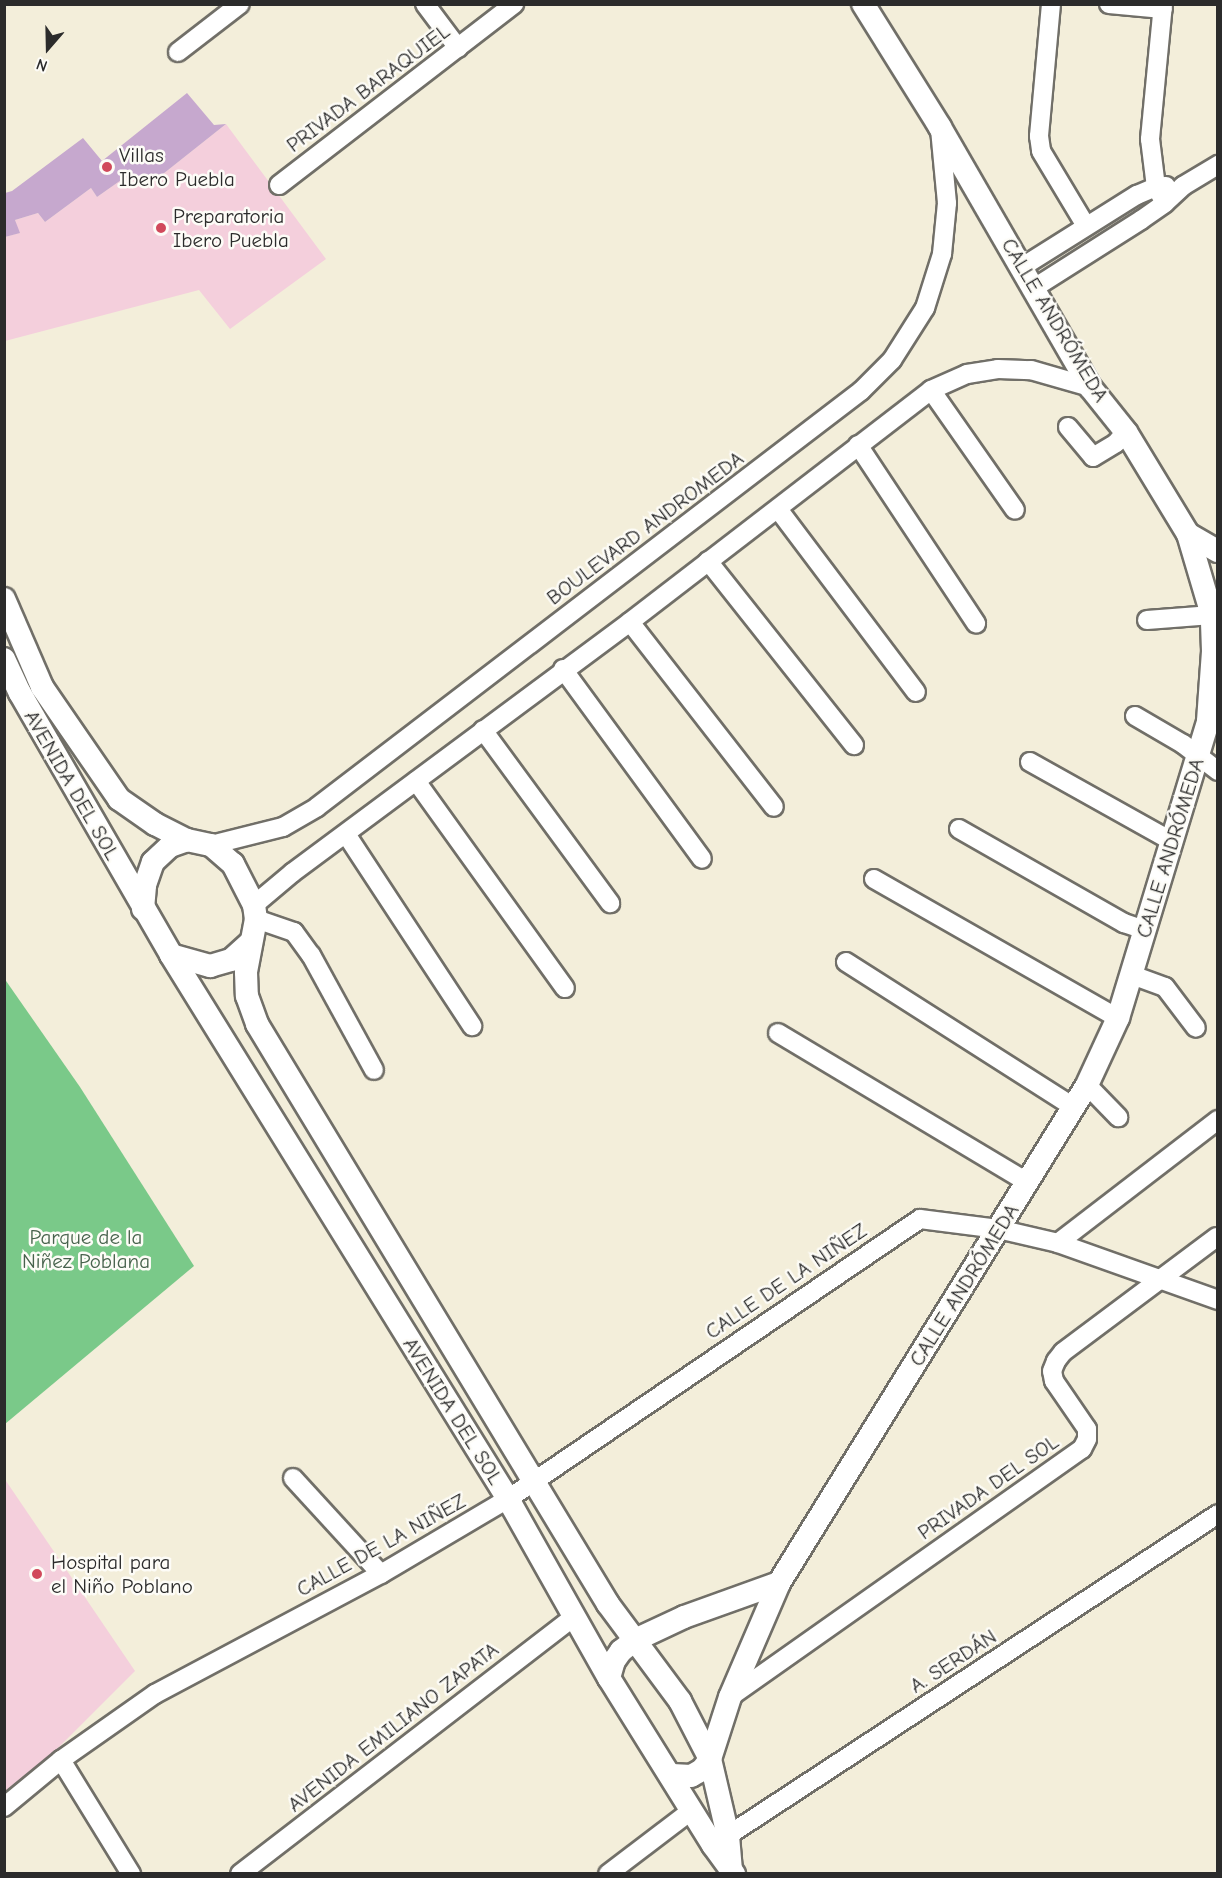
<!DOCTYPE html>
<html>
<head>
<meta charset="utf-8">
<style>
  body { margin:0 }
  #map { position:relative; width:1222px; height:1878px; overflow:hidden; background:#f3eeda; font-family:"Comic Neue",sans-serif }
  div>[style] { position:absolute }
  .built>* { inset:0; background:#f4cfdc }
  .green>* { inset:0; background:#7ac989 }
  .building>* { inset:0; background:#c6a8ce }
  .roads { filter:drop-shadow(2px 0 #716f68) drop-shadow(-2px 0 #716f68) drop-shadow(0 2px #716f68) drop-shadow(0 -2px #716f68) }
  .minor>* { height:18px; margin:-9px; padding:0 9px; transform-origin:9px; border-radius:9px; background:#fff }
  .major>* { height:22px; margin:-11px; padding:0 11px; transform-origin:11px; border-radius:11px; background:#fff }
  .dots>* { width:16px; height:16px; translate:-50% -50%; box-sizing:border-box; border:3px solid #fdfcf7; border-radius:50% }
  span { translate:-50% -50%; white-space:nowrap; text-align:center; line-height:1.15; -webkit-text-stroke:5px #fdfcf7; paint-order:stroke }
  .street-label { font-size:21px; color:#2b2b2b }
  .poi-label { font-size:21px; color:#2b2b2b }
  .left { translate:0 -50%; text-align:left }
  .park-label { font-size:21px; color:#47624c }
  .frame { position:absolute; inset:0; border:6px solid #2b2b2b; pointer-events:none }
  .north { position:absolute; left:18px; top:18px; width:60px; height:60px; -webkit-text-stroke:4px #fdfcf7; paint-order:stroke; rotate:200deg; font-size:16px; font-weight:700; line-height:24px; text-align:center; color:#2b2b2b }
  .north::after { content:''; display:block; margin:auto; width:21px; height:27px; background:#2b2b2b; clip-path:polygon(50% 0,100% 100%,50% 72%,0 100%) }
</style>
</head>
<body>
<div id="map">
  <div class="built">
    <div style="clip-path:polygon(226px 124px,326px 259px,230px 329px,199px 290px,5px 341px,5px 237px,19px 233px,15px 220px,38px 213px,45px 222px,91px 188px,97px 197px,124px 178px,163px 174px)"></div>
    <div style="clip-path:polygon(4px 1478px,135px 1671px,48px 1758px,5px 1797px)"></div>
  </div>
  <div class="green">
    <div style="clip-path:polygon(4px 978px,80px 1087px,194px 1266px,5px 1424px)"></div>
  </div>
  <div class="building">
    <div style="clip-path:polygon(187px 93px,214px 125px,226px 124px,163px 174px,124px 178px,97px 197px,91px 188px,45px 222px,38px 213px,15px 220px,20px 233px,5px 237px,5px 193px,12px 191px,83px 138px,102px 161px)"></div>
  </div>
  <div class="roads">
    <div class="minor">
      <div style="left:425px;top:4px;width:55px;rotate:53.1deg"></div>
      <div style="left:1051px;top:4px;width:133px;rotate:95.2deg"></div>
      <div style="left:1039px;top:136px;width:15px;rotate:82deg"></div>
      <div style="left:1041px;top:151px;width:87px;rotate:59deg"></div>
      <div style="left:1109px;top:4px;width:54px;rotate:5.3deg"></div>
      <div style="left:1163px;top:4px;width:136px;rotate:95.5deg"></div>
      <div style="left:1150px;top:139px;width:48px;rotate:82.9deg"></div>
      <div style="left:1156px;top:187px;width:18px;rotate:61deg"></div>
      <div style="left:178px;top:52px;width:78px;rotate:-37.7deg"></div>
      <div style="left:279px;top:185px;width:297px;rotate:-37.6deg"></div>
      <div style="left:1022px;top:267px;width:136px;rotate:-32.1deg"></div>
      <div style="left:1137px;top:195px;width:21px;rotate:-23deg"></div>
      <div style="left:1156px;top:187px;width:10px;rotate:-6deg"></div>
      <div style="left:1034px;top:288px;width:127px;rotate:-32.4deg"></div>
      <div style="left:1141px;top:220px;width:29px;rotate:-35deg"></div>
      <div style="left:1165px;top:203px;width:25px;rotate:-43deg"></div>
      <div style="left:1183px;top:186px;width:41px;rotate:-31deg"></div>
      <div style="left:931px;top:390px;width:146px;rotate:55deg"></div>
      <div style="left:1068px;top:427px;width:39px;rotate:50deg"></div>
      <div style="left:1093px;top:457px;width:27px;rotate:-31deg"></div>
      <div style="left:1116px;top:443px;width:15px;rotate:-48deg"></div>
      <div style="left:858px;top:445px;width:214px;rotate:56.5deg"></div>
      <div style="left:778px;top:509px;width:229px;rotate:53deg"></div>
      <div style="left:708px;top:561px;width:235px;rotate:51.6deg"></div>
      <div style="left:1147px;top:620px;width:65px;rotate:-4.4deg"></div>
      <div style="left:630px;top:622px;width:234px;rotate:52.1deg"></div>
      <div style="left:563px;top:669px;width:235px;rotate:53.8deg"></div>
      <div style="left:1135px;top:716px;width:56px;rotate:30.3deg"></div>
      <div style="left:1183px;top:744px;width:44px;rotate:37.6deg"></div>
      <div style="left:483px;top:730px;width:215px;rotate:53.7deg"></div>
      <div style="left:1030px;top:762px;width:164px;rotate:29.2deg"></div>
      <div style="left:416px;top:781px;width:255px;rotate:54.3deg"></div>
      <div style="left:959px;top:829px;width:190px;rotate:29.7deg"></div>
      <div style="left:1124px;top:923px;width:21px;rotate:19deg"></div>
      <div style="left:346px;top:834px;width:230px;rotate:56.7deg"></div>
      <div style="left:211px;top:845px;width:74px;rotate:-14deg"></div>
      <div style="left:283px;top:827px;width:39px;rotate:-30deg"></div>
      <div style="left:317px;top:807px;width:685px;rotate:-37.41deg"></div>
      <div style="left:861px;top:391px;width:44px;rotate:-45deg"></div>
      <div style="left:892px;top:360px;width:62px;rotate:-57.6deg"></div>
      <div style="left:925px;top:308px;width:57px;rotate:-72.5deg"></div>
      <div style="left:942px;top:254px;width:51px;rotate:-84.4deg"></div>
      <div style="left:947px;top:203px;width:74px;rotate:-95.4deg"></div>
      <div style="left:874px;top:879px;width:281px;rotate:29.7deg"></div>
      <div style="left:254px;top:905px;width:50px;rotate:-40.1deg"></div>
      <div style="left:292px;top:873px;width:421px;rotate:-36.6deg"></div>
      <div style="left:630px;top:622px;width:380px;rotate:-37.6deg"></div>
      <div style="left:931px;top:390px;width:39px;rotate:-24deg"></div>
      <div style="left:967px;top:374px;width:31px;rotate:-9deg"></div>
      <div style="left:998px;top:369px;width:33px;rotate:2deg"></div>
      <div style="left:1031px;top:370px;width:61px;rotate:16.1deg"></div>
      <div style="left:256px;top:919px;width:40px;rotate:18.9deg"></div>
      <div style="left:294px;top:932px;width:29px;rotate:54deg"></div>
      <div style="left:311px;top:955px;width:131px;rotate:61.3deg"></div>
      <div style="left:846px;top:962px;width:270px;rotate:32.5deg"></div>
      <div style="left:1132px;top:975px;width:35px;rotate:20deg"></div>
      <div style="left:1165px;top:987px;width:51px;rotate:52.9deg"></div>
      <div style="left:778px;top:1033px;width:290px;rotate:30.9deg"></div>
      <div style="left:1087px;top:1085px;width:45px;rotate:45.9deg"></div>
      <div style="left:1058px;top:1243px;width:202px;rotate:-37.6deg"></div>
      <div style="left:293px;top:1478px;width:130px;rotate:47.5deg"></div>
      <div style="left:730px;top:1697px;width:431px;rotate:-35.2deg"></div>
      <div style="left:1082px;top:1449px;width:11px;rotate:-63deg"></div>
      <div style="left:1087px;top:1439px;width:10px;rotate:-90deg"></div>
      <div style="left:1087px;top:1429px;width:58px;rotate:-124.5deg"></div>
      <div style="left:1054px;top:1381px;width:10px;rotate:-101deg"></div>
      <div style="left:1052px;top:1371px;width:11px;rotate:-68deg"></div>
      <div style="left:1056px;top:1361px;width:11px;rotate:-52deg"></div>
      <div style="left:1063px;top:1352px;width:192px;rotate:-36.8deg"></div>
      <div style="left:61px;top:1760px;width:134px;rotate:58.4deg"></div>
      <div style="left:4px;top:1807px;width:74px;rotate:-39.5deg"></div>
      <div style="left:61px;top:1760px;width:115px;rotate:-35.1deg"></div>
      <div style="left:155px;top:1694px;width:256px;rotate:-28deg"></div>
      <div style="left:381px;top:1574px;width:147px;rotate:-30.6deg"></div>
      <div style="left:508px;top:1499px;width:498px;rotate:-34.2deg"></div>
      <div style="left:920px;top:1219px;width:79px;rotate:7.3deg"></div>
      <div style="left:998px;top:1229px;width:62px;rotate:13.1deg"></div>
      <div style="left:1058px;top:1243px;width:170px;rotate:19.6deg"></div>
      <div style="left:718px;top:1842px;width:598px;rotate:-33.26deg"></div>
      <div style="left:240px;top:1874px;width:421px;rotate:-37.6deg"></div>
      <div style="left:608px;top:1874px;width:106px;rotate:-37.3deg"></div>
    </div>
    <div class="major">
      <div style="left:1188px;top:534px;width:34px;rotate:30deg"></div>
      <div style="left:4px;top:599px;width:96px;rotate:66.6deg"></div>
      <div style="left:42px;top:687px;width:136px;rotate:55.5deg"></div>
      <div style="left:119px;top:799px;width:44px;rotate:34.8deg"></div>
      <div style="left:155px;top:824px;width:36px;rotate:27deg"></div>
      <div style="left:4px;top:659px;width:38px;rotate:65deg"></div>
      <div style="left:20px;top:693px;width:302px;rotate:60deg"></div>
      <div style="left:171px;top:955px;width:640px;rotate:58.22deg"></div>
      <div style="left:508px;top:1499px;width:206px;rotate:60.6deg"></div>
      <div style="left:609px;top:1678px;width:197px;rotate:58.1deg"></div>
      <div style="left:713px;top:1845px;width:36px;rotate:54deg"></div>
      <div style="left:143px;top:909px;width:24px;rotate:-85deg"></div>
      <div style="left:145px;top:885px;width:24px;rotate:-71deg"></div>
      <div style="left:153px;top:862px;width:23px;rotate:-43deg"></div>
      <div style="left:170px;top:846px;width:18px;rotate:-19deg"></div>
      <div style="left:187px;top:840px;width:25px;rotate:12deg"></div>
      <div style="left:211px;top:845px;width:29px;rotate:41deg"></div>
      <div style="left:233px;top:864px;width:46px;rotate:62.9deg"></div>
      <div style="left:254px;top:905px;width:14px;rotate:82deg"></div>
      <div style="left:256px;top:919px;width:54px;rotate:100.7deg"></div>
      <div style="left:246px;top:972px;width:24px;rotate:88deg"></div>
      <div style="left:247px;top:996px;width:30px;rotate:70deg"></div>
      <div style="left:257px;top:1024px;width:678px;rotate:58.82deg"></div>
      <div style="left:608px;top:1604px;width:121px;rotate:53.4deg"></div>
      <div style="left:680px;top:1701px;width:65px;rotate:62.7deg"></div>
      <div style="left:710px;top:1759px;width:79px;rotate:76.8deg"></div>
      <div style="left:728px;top:1836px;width:32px;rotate:85deg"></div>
      <div style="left:171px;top:955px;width:41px;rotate:15.8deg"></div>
      <div style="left:210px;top:966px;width:22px;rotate:-16deg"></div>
      <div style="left:231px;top:960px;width:25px;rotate:-42deg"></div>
      <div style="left:609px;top:1678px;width:18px;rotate:-74deg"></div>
      <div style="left:614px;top:1661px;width:12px;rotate:-55deg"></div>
      <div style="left:621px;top:1651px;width:18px;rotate:-38deg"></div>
      <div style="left:635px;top:1640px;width:54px;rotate:-25.1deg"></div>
      <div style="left:684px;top:1617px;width:101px;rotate:-19.7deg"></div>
      <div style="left:672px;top:1775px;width:19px;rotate:3deg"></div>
      <div style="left:691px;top:1776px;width:13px;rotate:-29deg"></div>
      <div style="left:702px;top:1770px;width:14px;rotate:-54deg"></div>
      <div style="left:710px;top:1759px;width:65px;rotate:-72.1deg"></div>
      <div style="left:730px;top:1697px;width:124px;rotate:-66.7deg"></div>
      <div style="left:779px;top:1583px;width:586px;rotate:-58.26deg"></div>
      <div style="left:1087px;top:1085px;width:74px;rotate:-65.2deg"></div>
      <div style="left:1118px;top:1018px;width:310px;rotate:-73.1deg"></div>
      <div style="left:1208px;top:721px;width:70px;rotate:-85.9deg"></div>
      <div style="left:1213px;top:651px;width:36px;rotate:-92deg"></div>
      <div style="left:1212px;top:615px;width:84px;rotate:-106.5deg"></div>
      <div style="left:1188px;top:534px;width:119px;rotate:-121.3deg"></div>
      <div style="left:1126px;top:432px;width:58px;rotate:-128.7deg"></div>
      <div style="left:1090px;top:387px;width:300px;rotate:-120deg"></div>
      <div style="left:940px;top:127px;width:145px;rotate:-122deg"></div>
    </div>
  </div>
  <div class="dots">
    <div style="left:107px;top:167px;background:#d1495b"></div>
    <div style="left:161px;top:228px;background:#d1495b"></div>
    <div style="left:37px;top:1574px;background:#d1495b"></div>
  </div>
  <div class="street-label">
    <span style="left:368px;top:88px;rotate:-37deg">PRIVADA BARAQUIEL</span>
    <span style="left:1055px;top:320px;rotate:59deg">CALLE ANDRÓMEDA</span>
    <span style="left:645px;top:528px;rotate:-37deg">BOULEVARD ANDROMEDA</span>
    <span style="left:72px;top:785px;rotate:60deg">AVENIDA DEL SOL</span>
    <span style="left:1170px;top:848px;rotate:-73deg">CALLE ANDRÓMEDA</span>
    <span style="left:786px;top:1281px;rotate:-34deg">CALLE DE LA NIÑEZ</span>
    <span style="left:964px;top:1285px;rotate:-58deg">CALLE ANDRÓMEDA</span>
    <span style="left:453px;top:1411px;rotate:58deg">AVENIDA DEL SOL</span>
    <span style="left:988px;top:1487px;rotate:-35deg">PRIVADA DEL SOL</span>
    <span style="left:381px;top:1545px;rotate:-29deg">CALLE DE LA NIÑEZ</span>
    <span style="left:953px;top:1661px;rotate:-33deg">A. SERDÁN</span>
    <span style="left:393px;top:1727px;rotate:-38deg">AVENIDA EMILIANO ZAPATA</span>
  </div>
  <div class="poi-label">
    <span class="left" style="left:119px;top:167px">Villas<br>Ibero Puebla</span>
    <span class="left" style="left:173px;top:228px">Preparatoria<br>Ibero Puebla</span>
    <span class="left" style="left:51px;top:1574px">Hospital para<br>el Niño Poblano</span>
  </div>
  <div class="park-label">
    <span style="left:86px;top:1249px">Parque de la<br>Niñez Poblana</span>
  </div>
  <div class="frame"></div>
  <div class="north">N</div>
</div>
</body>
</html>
